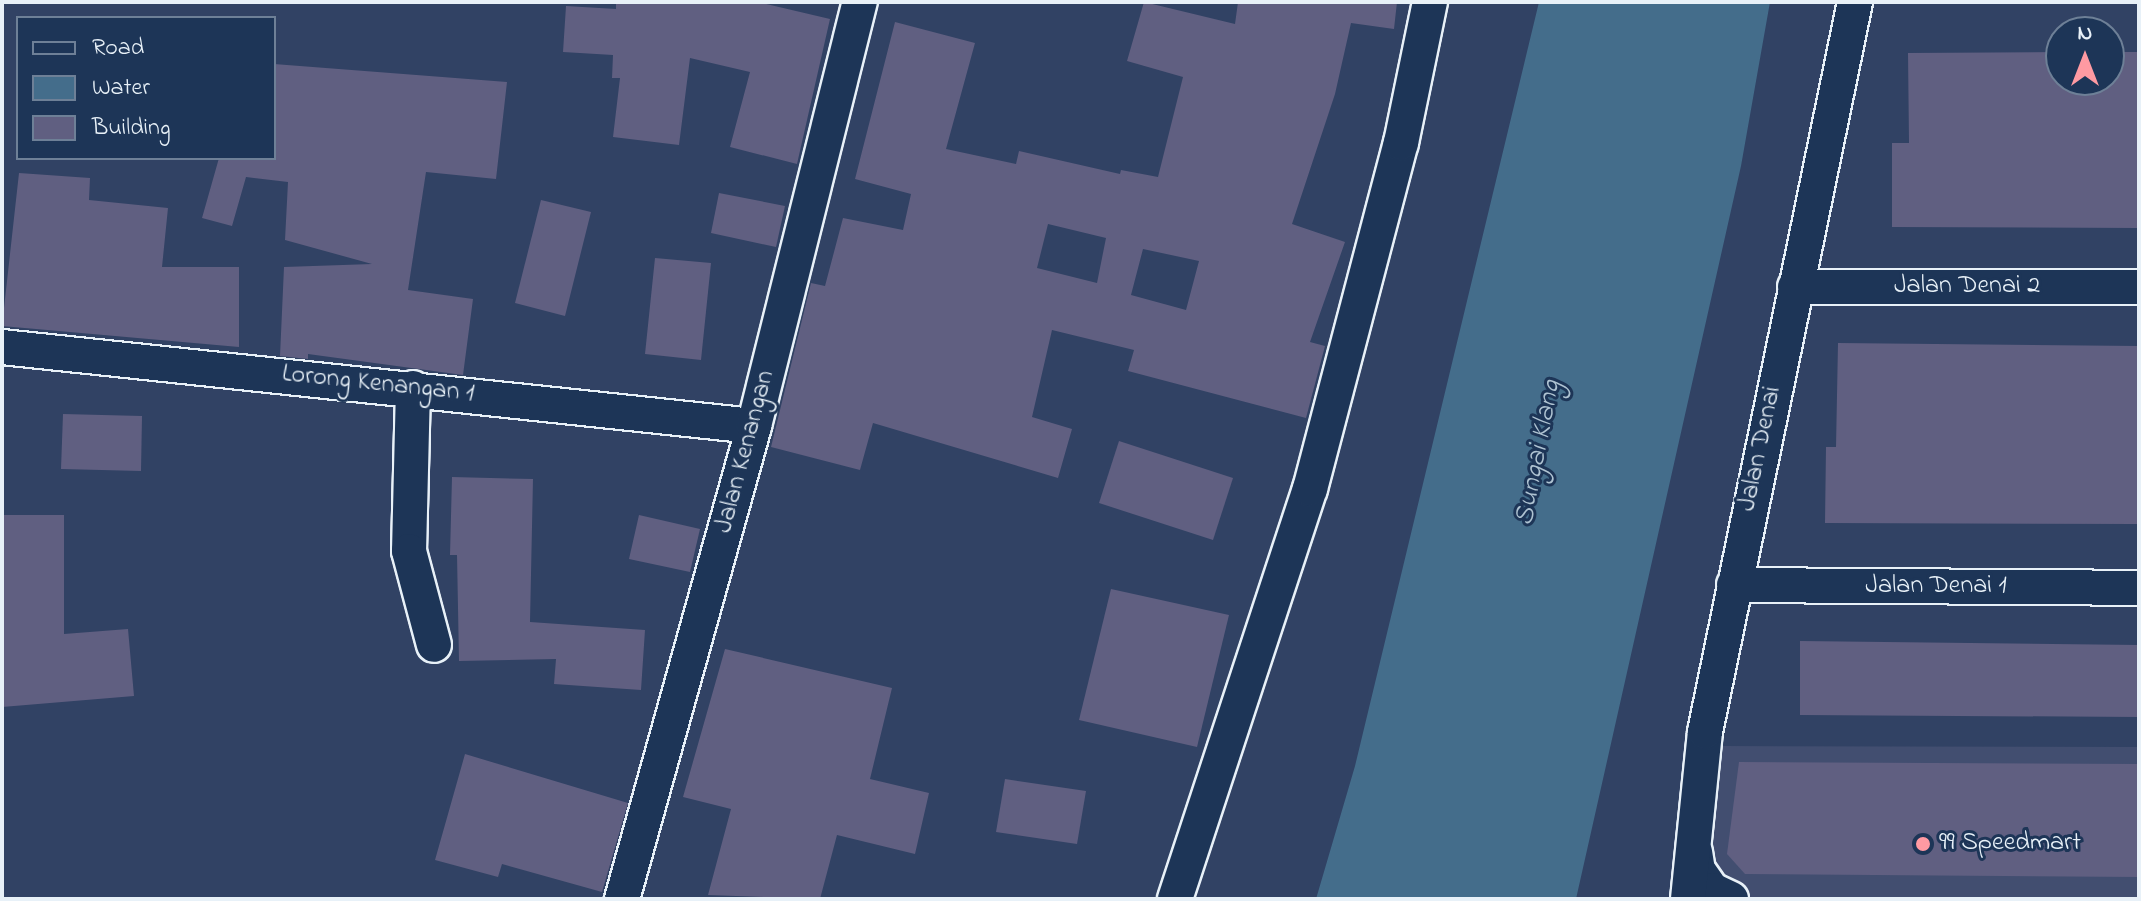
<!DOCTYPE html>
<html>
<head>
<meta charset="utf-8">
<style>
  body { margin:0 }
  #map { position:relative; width:2141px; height:901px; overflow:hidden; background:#314264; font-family:"Indie Flower",sans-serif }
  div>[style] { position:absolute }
  .built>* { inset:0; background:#424e70 }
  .water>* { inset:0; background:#446d8b }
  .building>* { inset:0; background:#605f81 }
  .roads { filter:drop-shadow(2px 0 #e8f1f8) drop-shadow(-2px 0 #e8f1f8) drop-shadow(0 2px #e8f1f8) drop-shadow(0 -2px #e8f1f8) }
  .street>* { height:34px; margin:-17px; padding:0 17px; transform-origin:17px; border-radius:17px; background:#1d3557 }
  .dots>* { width:22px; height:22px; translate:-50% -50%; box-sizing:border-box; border:4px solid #1d3557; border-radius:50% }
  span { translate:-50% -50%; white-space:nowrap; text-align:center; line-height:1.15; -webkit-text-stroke:6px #1d3557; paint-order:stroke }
  .street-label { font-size:26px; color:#e8f1f8 }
  .poi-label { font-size:26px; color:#e8f1f8 }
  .left { translate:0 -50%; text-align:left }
  .water-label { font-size:28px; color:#afc3d2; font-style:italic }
  .frame { position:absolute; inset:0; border:4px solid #e8f1f8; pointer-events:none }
  .legend { position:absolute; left:16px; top:16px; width:260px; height:144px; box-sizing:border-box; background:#1d3557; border:2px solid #6e8097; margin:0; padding:10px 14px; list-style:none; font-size:24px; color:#e8f1f8 }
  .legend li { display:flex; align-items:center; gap:16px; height:40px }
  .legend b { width:40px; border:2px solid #6e8097 }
  .north { position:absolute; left:2045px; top:16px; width:80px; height:80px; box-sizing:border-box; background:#1d3557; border:2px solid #6e8097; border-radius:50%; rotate:0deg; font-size:22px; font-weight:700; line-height:32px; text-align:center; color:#e8f1f8 }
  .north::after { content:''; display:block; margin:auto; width:28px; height:36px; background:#ff9aa2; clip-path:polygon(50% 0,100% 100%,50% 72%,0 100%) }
</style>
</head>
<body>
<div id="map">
  <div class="built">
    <div style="clip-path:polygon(1723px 746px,2139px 747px,2139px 899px,1743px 899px,1743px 890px,1710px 860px)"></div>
  </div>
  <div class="water">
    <div style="clip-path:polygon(1539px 2px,1770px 2px,1741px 166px,1576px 899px,1316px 899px,1355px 766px)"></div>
  </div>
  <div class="building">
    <div style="clip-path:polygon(616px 2px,758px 2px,830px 19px,797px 164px,730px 147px,750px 72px,690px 58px,679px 145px,613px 137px,620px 78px,612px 78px,613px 55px,563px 52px,566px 6px,616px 9px)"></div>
    <div style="clip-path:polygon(evenodd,1144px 2px,1235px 24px,1238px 2px,1397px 2px,1394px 29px,1351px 23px,1335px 94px,1292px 224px,1345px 242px,1310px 342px,1325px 346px,1306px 418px,1128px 371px,1134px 350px,1052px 330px,1032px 417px,1072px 429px,1058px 478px,873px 423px,860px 470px,771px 447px,811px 283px,825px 286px,843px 218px,903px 230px,911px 194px,855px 179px,895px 22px,975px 43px,946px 149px,1016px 164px,1019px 151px,1120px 174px,1121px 170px,1158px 177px,1183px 77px,1127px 61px,1144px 2px,1048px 224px,1106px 238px,1097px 283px,1037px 268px,1048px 224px,1144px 2px,1143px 249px,1199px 261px,1186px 310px,1131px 295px,1143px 249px)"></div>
    <div style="clip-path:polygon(2061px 52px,2061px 80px,2109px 80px,2109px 52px,2139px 52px,2139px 228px,1892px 227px,1892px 143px,1909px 143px,1908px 53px)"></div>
    <div style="clip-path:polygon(274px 64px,507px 82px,496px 179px,426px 172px,408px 290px,473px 299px,463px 375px,308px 354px,308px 359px,280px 356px,284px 267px,372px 264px,285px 240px,288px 182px,246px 177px,232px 226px,202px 218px,219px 158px,274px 158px)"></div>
    <div style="clip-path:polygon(19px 173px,90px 178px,89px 200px,168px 208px,162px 267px,239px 267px,239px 347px,2px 326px)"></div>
    <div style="clip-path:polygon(719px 193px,785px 206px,776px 247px,711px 233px)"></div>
    <div style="clip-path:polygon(541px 200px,591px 212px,565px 316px,515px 303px)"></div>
    <div style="clip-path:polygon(655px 258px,711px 263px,701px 360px,645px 354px)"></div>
    <div style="clip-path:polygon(1838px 343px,2139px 346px,2139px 524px,1825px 523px,1826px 447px,1836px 447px)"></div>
    <div style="clip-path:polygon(63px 414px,142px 416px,141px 471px,61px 469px)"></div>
    <div style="clip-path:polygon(1119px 441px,1233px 478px,1213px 540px,1099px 503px)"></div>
    <div style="clip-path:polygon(452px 477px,533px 479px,530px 622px,645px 630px,641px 690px,554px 684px,556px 659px,459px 661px,457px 555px,450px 555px)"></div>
    <div style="clip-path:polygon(2px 515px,64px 515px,64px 634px,128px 629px,134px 696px,2px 707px)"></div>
    <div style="clip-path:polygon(639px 515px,700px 529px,690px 572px,629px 559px)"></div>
    <div style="clip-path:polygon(1111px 589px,1229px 615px,1197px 747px,1079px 720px)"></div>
    <div style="clip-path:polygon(1800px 641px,2139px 645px,2139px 717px,1800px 715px)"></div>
    <div style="clip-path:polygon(725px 649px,892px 688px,870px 779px,929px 793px,915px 854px,837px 835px,820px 899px,708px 895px,731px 809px,683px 797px)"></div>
    <div style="clip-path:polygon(465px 754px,628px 803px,602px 892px,502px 864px,498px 877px,435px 860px)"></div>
    <div style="clip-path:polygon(1739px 762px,2139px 764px,2139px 877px,1745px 874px,1727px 854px)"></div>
    <div style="clip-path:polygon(1005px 779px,1086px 791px,1077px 844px,996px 832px)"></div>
  </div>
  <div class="roads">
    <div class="street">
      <div style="left:1795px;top:287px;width:344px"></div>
      <div style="left:2px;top:347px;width:756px;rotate:6deg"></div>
      <div style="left:413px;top:388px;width:163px;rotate:91.4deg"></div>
      <div style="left:409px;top:551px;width:97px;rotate:75.1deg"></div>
      <div style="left:1734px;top:585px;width:405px;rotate:0.4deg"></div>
      <div style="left:1695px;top:852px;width:18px;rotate:81deg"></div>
      <div style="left:1698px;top:870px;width:24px;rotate:55deg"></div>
      <div style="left:1712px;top:890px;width:21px;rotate:25deg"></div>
      <div style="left:622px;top:899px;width:491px;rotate:-74.4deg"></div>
      <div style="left:754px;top:426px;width:437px;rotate:-76deg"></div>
      <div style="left:1175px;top:899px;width:432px;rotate:-71.8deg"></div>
      <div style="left:1310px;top:489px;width:358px;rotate:-75.3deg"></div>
      <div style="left:1401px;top:143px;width:144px;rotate:-78.4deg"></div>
      <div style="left:1688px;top:899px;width:168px;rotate:-84.2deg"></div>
      <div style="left:1705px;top:732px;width:745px;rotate:-78.39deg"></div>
    </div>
  </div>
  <div class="dots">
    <div style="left:1923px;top:844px;background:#ff9aa2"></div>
  </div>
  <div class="street-label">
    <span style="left:1967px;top:287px">Jalan Denai 2</span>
    <span style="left:378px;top:385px;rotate:6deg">Lorong Kenangan 1</span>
    <span style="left:1761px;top:449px;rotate:-78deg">Jalan Denai</span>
    <span style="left:746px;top:452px;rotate:-75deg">Jalan Kenangan</span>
    <span style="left:1936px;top:587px">Jalan Denai 1</span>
  </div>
  <div class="poi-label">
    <span class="left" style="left:1939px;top:844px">99 Speedmart</span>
  </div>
  <div class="water-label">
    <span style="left:1539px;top:453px;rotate:-79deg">Sungai Klang</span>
  </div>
  <div class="frame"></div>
  <ul class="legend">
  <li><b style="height:10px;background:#1d3557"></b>Road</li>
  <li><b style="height:22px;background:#446d8b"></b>Water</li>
  <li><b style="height:22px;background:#605f81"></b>Building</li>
  </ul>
  <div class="north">N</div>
</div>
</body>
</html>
